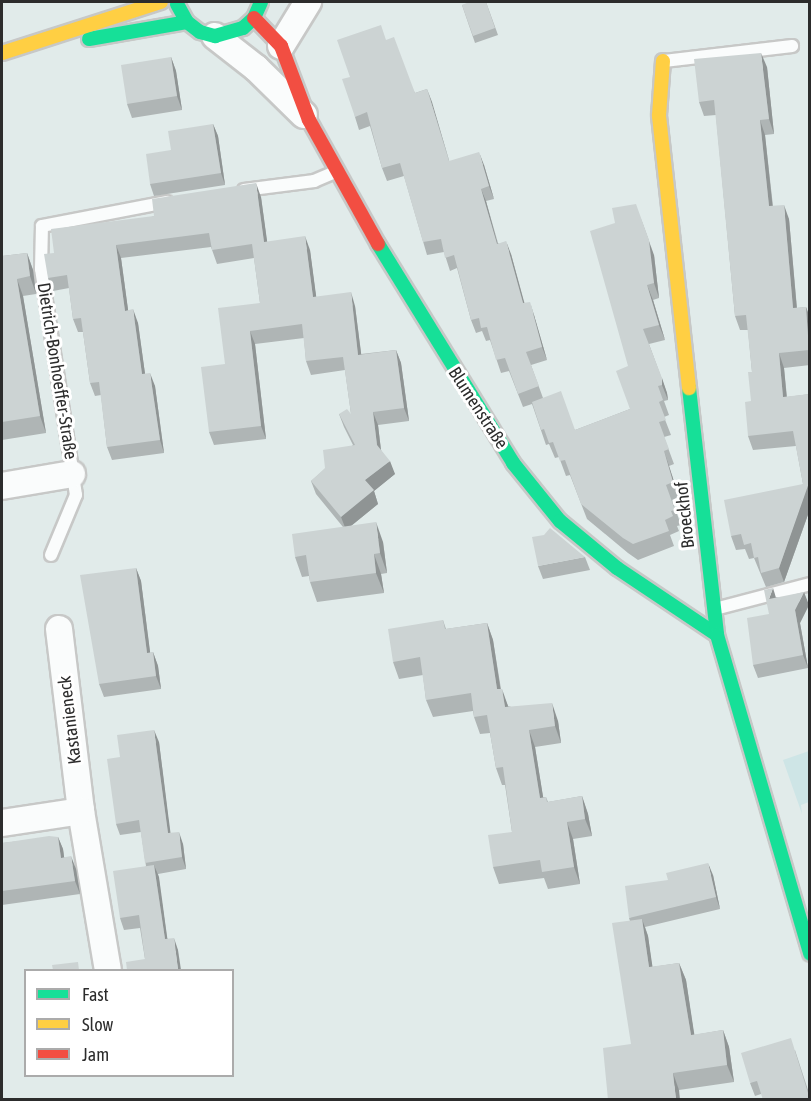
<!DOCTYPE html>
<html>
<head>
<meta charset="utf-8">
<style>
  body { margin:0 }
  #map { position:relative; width:811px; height:1101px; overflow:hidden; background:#e1ebea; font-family:"Asap Condensed",sans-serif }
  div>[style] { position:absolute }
  .education>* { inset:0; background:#cee5e6 }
  .roads { filter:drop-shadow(2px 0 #c7c8c7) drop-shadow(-2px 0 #c7c8c7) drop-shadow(0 2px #c7c8c7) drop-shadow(0 -2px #c7c8c7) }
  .lane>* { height:12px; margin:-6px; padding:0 6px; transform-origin:6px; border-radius:6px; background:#fafcfc }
  .street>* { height:26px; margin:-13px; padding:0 13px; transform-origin:13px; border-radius:13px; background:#fafcfc }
  .fast>* { height:14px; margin:-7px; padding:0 7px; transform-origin:7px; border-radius:7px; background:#16e098 }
  .slow>* { height:14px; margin:-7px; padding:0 7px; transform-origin:7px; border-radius:7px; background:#ffcf43 }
  .jam>* { height:14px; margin:-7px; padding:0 7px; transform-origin:7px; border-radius:7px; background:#f24e42 }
  .wall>* { inset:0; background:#afb5b5 }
  .shaded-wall>* { inset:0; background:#8f9494 }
  .building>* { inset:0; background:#ccd3d3 }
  span { translate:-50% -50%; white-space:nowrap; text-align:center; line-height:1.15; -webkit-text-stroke:6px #fff; paint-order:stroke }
  .street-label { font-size:18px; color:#2c2c2c }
  .frame { position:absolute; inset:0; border:3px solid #2c2c2c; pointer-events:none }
  .legend { position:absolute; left:24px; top:969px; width:210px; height:108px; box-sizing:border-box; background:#fff; border:2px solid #ababab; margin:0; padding:8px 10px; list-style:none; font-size:18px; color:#2c2c2c }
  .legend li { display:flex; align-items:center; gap:12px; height:30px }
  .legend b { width:30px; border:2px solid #ababab }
</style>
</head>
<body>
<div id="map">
  <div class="education">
    <div style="clip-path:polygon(809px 751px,809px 802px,801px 805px,802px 814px,783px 760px)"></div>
  </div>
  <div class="roads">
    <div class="lane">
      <div style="left:664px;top:61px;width:129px;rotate:-6.7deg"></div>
      <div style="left:244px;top:190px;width:71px;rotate:-7.3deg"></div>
      <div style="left:314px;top:181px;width:23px;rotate:-23deg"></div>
      <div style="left:51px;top:555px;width:65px;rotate:-67.4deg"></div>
      <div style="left:76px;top:495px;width:229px;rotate:-98.8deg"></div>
      <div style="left:41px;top:269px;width:43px;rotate:-88.7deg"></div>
      <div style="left:42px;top:226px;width:127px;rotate:-10.9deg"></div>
      <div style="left:715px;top:609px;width:98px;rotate:-14.7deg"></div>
    </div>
    <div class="street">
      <div style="left:215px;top:36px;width:52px;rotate:38deg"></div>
      <div style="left:256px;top:68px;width:67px;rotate:44.4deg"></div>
      <div style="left:281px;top:46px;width:52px;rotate:-58.5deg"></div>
      <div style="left:2px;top:486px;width:71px;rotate:-9.7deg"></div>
      <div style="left:59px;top:629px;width:183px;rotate:83.1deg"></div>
      <div style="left:81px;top:811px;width:161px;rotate:80.4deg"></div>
      <div style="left:2px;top:823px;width:80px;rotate:-8.6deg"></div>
    </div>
    <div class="fast">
      <div style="left:177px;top:4px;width:21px;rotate:61deg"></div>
      <div style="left:187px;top:22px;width:16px;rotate:38deg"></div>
      <div style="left:200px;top:32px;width:16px;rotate:15deg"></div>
      <div style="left:215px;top:36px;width:29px;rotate:-16deg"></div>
      <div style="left:243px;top:28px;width:15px;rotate:-42deg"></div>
      <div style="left:254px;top:18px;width:17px;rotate:-66deg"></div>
      <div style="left:89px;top:39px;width:99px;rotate:-9.8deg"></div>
      <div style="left:378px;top:244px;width:257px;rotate:58.3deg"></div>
      <div style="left:513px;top:463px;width:75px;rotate:51deg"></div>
      <div style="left:560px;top:521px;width:74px;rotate:39.5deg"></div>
      <div style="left:617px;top:568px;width:120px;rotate:33.8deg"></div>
      <div style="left:689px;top:388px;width:249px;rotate:83.5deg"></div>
      <div style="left:717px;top:635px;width:332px;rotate:73.7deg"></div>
    </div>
    <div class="slow">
      <div style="left:2px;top:53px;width:167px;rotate:-17.8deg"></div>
      <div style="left:663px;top:61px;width:55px;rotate:94.2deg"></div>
      <div style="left:659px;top:116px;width:274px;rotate:83.7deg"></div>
    </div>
    <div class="jam">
      <div style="left:254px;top:18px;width:39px;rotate:46deg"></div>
      <div style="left:281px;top:46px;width:79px;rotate:69.3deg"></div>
      <div style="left:309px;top:120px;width:142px;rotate:60.9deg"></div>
    </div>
  </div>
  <div class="wall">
    <div style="clip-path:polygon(486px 2px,498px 35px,475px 43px,462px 5px)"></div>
    <div style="clip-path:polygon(386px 40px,415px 93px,427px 89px,449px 161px,484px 165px,494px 199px,486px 201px,498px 243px,511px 254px,524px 303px,534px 315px,547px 360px,531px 365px,543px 398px,575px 430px,630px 409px,628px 366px,654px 255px,659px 298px,653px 300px,665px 340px,649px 344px,667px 393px,668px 400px,664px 401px,669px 415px,664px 417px,671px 435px,664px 437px,674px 464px,669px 466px,679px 497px,672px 500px,681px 525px,677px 526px,679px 531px,670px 535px,674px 546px,638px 560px,628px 553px,587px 519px,570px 475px,566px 476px,559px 457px,555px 458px,549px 444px,546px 445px,532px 404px,523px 407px,509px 371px,501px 373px,490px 340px,486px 341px,482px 331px,476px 333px,471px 320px,457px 268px,450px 271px,444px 252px,427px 255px,404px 176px,387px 181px,382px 168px,370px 126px,359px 130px,355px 117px,350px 77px)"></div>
    <div style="clip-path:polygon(171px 57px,176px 71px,182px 110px,132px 118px,127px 104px)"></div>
    <div style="clip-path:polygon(767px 67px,774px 134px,765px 135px,773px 206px,789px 219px,797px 308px,806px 307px,810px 318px,810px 365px,784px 368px,787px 397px,810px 394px,810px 509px,784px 582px,766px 587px,754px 558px,749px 559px,745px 549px,736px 550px,731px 536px,803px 484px,796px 446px,753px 450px,748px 436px,751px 401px,752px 372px,748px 330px,740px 330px,735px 316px,716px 115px,704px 116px,699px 102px)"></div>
    <div style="clip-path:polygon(213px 124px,218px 136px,225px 185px,154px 196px,150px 184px,171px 150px)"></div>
    <div style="clip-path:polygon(261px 197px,267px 242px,310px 250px,316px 297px,355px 306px,361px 354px,396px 350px,401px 363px,409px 421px,378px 425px,381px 450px,395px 474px,374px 491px,378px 504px,351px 526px,383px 542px,387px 573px,381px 574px,384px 593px,317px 602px,310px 582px,309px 576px,302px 577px,295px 557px,343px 527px,316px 494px,311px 481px,353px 445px,344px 427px,339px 414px,351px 414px,345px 370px,311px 375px,306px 361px,304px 338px,255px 344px,266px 439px,214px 445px,209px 432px,225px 364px,260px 303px,254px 258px,217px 264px,211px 247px,121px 258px,128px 310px,138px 323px,145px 374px,155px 386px,164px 453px,112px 460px,107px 447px,101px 395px,95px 396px,90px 383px,83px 332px,78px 332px,73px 319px,69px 288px,53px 291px,48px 278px,54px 253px,154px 216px)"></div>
    <div style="clip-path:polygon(27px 253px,33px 270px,36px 294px,23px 296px,46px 433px,2px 440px,2px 256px)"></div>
    <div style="clip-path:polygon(585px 557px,590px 570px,543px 579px,538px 566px)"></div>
    <div style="clip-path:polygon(136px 568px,141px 581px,150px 653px,153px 652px,158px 666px,161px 689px,104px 697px,99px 684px)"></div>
    <div style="clip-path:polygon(776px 597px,809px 605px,800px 623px,808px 668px,758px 678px,753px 665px,769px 614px)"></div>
    <div style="clip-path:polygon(443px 620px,446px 629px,487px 623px,493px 640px,501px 689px,508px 706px,558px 721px,561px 743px,535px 747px,543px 797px,546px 797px,548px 802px,582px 796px,588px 814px,592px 836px,573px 839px,580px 884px,548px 889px,544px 878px,499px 884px,493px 867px,512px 832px,505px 785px,502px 785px,496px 768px,490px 733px,480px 734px,474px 717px,473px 711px,433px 717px,426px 700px,423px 675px,399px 679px,393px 662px)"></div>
    <div style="clip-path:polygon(159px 742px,170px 833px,183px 844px,186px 869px,158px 874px,167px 938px,178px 950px,145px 959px,140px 928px,124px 930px,120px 918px,146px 866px,141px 832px,120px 835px,116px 824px,120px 757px)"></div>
    <div style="clip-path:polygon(58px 837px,63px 849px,64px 857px,76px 869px,80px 894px,2px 905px,2px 843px)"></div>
    <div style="clip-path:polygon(713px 875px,720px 909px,645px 927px,648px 936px,652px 967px,679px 963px,686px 980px,694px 1035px,723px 1030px,729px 1047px,734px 1082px,679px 1090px,631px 1044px,630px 921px,629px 918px)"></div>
    <div style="clip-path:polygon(795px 1050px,809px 1093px,761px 1094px,755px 1096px,750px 1083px)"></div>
  </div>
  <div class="shaded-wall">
    <div style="clip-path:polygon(761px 53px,767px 67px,774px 134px,769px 119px)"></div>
    <div style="clip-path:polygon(171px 57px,176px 71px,182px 110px,177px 96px)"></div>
    <div style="clip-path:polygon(427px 89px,432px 102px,453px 174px,449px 161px)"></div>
    <div style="clip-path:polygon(760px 120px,765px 135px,774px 220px,769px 206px)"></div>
    <div style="clip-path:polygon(213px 124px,218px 136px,225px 185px,221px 173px)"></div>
    <div style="clip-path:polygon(479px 152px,484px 165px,494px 199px,489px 186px)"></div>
    <div style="clip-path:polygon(256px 183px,261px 197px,269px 255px,264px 242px)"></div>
    <div style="clip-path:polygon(481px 189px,486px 201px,501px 257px,497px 244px)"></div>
    <div style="clip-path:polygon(784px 205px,789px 219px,798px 322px,793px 308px)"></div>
    <div style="clip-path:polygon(641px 219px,654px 255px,659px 298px,654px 283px)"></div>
    <div style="clip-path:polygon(305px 236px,310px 250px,318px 310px,313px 297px)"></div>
    <div style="clip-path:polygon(506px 241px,511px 254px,528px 316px,523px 303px)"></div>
    <div style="clip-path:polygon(116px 245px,121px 258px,130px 324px,125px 311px)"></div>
    <div style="clip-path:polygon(27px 253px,33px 270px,36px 294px,30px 276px)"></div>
    <div style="clip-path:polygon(17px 279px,23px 296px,46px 433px,40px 416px)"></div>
    <div style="clip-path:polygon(647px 285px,653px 300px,665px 340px,659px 325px)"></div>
    <div style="clip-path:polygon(351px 292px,355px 306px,363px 368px,358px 355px)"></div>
    <div style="clip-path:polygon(530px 302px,534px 315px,547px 360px,542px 347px)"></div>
    <div style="clip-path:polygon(806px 307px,810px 318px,810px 351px,809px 350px)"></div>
    <div style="clip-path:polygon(133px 309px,138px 323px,147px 388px,142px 374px)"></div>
    <div style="clip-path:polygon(250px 331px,255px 344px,266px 439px,261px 426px)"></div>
    <div style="clip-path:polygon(396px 350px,401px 363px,409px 421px,404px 408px)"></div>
    <div style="clip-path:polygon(779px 353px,784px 368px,788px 412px,783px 397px)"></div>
    <div style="clip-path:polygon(150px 373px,155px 386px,164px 453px,160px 440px)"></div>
    <div style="clip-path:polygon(662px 378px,667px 393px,668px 400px,662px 385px)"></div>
    <div style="clip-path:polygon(373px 412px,378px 425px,382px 459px,377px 445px)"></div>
    <div style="clip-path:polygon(664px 451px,669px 466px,679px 497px,673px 482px)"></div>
    <div style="clip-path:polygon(390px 461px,395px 474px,374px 491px,378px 504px,346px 530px,341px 517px,365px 480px)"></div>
    <div style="clip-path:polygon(809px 480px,810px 509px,784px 582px,779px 568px)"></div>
    <div style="clip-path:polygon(376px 522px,383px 542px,387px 573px,380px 553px)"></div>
    <div style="clip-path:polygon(374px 554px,381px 574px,384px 593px,376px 573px)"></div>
    <div style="clip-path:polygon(136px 568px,141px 581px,152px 667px,147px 653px)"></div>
    <div style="clip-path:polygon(773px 588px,777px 601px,769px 599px)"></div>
    <div style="clip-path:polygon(804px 592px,809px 605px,800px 623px,808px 668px,803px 655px,795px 610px)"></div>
    <div style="clip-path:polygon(487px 623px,493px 640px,503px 706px,497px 689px)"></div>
    <div style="clip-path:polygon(153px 652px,158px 666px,161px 689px,156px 676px)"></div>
    <div style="clip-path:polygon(502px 689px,508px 706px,511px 724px,505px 707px)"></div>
    <div style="clip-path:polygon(552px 703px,558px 721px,561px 743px,555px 726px)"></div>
    <div style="clip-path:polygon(154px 730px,159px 742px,172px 845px,168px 833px)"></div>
    <div style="clip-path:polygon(529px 730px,535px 747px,546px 815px,540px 798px)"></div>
    <div style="clip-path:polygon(582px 796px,588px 814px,592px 836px,585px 819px)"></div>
    <div style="clip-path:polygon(567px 822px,573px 839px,580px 884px,574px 867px)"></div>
    <div style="clip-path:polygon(179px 832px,183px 844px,186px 869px,182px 857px)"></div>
    <div style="clip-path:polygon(58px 837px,63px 849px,66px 871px,61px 858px)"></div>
    <div style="clip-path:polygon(71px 856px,76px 869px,80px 894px,75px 881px)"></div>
    <div style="clip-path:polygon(708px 863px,713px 875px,720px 909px,716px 897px)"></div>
    <div style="clip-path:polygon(154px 865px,159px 877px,169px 951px,165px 939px)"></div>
    <div style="clip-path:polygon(642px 919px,648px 936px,655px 984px,649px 967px)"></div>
    <div style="clip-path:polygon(174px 938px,178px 950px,181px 970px,178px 970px)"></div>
    <div style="clip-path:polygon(679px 963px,686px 980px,697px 1052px,691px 1035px)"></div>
    <div style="clip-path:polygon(723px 1030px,729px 1047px,734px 1082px,727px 1065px)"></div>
    <div style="clip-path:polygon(673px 1073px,679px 1090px,680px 1100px,676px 1100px)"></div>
  </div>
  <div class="building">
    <div style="clip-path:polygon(469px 2px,486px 2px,495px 28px,473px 36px,462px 5px)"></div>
    <div style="clip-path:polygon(381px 25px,386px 40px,394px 37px,415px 93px,427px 89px,449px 161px,479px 152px,489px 186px,481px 189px,497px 244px,506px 241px,523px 303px,530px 302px,542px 347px,526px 352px,539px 386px,518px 394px,505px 358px,496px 360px,487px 327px,481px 328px,479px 318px,471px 320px,454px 255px,445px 258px,441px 239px,423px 242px,400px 163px,382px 168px,367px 112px,355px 117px,342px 79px,350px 77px,337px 40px)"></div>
    <div style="clip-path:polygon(761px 53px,769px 119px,760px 120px,769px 206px,784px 205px,793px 308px,806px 307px,809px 350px,779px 353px,783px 397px,810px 394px,810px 480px,779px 568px,761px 573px,758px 557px,754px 558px,751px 543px,744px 545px,741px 534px,731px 536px,724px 500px,803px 484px,793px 431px,748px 436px,745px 402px,751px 401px,748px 372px,752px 372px,746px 315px,735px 316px,714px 100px,699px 102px,694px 59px)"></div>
    <div style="clip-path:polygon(171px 57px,177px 96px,127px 104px,121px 65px)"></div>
    <div style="clip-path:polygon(213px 124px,221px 173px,150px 184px,146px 154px,171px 150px,168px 131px)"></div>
    <div style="clip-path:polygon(256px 183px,264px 242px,305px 236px,313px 297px,351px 292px,358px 355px,396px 350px,404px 408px,373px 412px,377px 445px,390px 461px,365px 480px,374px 490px,341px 517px,311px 481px,325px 468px,323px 450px,355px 445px,339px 414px,347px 409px,351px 414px,343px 357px,306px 361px,302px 324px,250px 331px,261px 426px,209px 432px,201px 367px,225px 364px,218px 308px,260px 303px,252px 244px,212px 250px,209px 233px,116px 245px,125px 311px,133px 309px,142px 374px,150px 373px,160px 440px,107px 447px,99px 382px,90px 383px,81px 318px,73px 319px,67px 275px,48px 278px,44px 254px,54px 253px,51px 229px,154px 216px,152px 199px)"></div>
    <div style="clip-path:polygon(636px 204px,649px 240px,654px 283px,647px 285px,659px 325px,643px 329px,662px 378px,662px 385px,658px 386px,663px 400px,659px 402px,666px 420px,659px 422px,669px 449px,664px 451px,673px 482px,666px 485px,675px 510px,671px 511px,673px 516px,665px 520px,669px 531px,633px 544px,623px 538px,581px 504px,565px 460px,560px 461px,553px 442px,549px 443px,544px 429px,541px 430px,532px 402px,561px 391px,575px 430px,630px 409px,616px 371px,628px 366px,590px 231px,615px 223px,612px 208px)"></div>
    <div style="clip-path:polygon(27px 253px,30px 276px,17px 279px,40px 416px,2px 422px,2px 256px)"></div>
    <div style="clip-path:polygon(376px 522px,380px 553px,374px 554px,376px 573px,310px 582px,306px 555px,295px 557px,292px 534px)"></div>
    <div style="clip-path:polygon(550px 528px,585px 557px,538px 566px,532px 537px,544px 535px)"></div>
    <div style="clip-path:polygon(136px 568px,147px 653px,153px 652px,156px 676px,99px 684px,80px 575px)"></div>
    <div style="clip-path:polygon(773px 588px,769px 599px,804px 592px,795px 610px,803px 655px,753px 665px,747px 618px,769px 614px,764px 590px)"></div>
    <div style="clip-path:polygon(443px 620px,445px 629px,487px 623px,497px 689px,502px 689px,505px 707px,552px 703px,555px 726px,529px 730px,540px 798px,546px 797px,547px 802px,582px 796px,585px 819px,567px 822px,574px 867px,542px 872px,540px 860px,493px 867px,488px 835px,512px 832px,503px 767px,496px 768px,487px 715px,474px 717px,471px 693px,426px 700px,420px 657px,393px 662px,388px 629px)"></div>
    <div style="clip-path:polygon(154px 730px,168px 833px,179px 832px,182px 857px,145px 863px,139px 820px,116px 824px,107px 759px,120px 757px,117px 735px)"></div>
    <div style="clip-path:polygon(49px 836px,58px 837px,61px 858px,71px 856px,75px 881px,2px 891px,2px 843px)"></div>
    <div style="clip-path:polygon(708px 863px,716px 897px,629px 918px,625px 886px,668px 880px,666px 873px)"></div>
    <div style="clip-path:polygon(154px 865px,165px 939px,174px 938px,178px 970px,127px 970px,126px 962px,145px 959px,139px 915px,120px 918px,113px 871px)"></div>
    <div style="clip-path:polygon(642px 919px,649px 967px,679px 963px,691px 1035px,723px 1030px,727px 1065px,673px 1073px,676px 1100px,608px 1100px,603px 1048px,631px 1044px,612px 923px)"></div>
    <div style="clip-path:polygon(78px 962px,79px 970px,53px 970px,52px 965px)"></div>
    <div style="clip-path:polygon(791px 1038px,808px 1093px,810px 1092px,810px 1100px,763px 1100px,757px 1081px,750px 1083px,741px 1053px)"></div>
  </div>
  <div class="street-label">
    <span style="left:57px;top:371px;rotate:81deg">Dietrich-Bonhoeffer-Straße</span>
    <span style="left:478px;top:408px;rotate:57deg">Blumenstraße</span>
    <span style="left:685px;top:515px;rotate:-96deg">Broeckhof</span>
    <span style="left:70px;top:720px;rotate:-97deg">Kastanieneck</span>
  </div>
  <div class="frame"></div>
  <ul class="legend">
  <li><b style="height:8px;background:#16e098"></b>Fast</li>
  <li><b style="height:8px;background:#ffcf43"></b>Slow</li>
  <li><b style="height:8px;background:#f24e42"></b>Jam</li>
  </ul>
</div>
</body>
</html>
